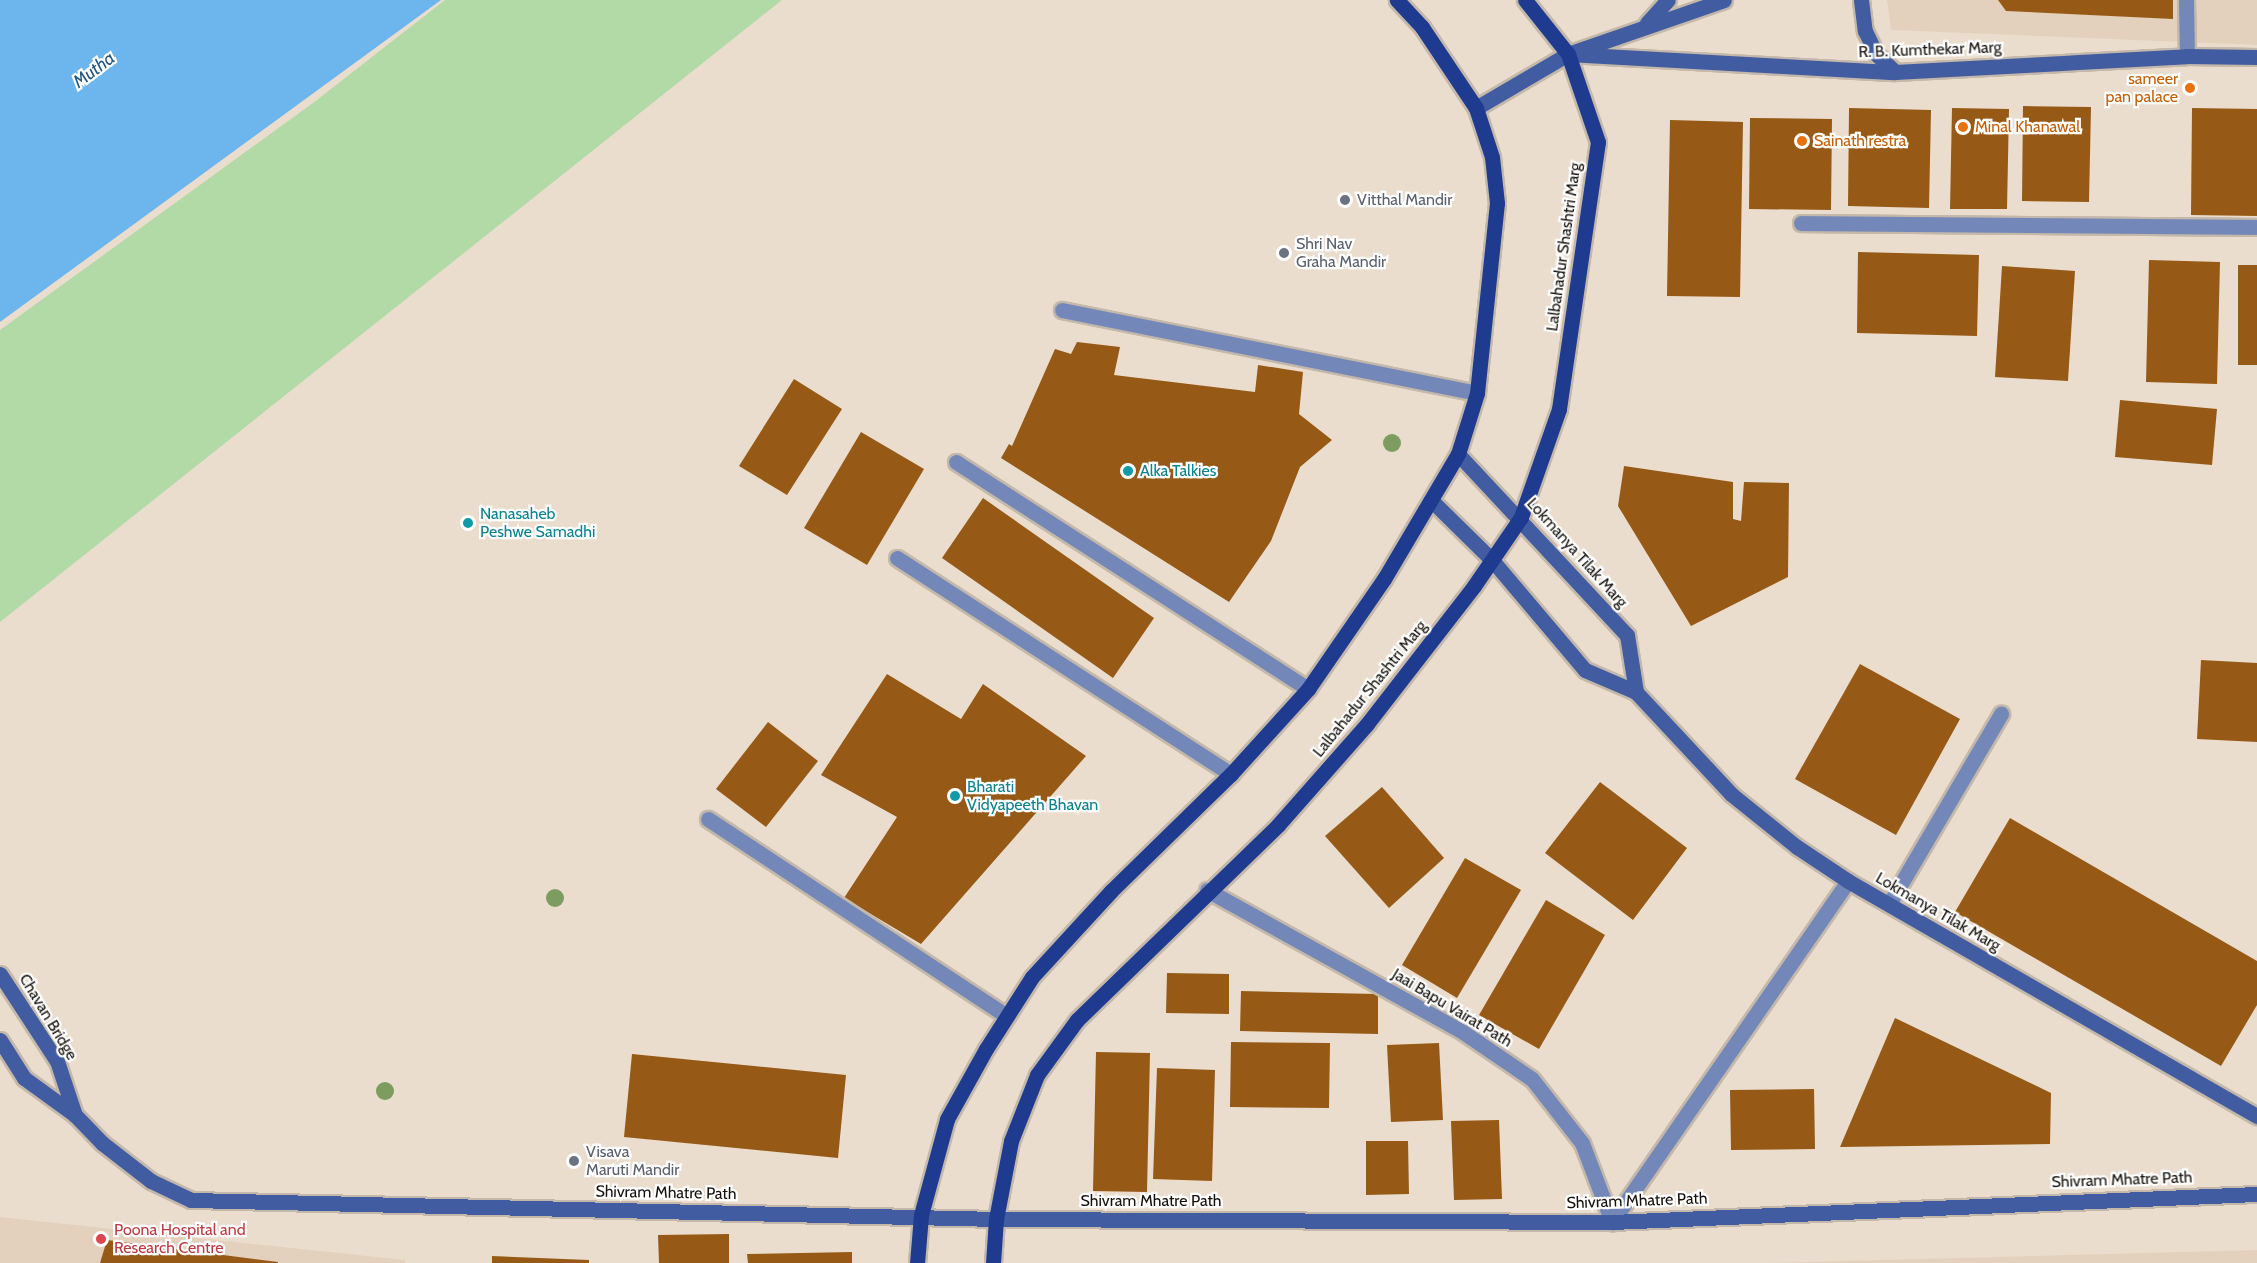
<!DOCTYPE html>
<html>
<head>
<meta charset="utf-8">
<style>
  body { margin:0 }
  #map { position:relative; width:2257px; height:1263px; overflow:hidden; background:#eaddce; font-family:Cabin,sans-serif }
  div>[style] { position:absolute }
  .built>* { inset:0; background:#e3d1bd }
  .green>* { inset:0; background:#b1daa7 }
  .water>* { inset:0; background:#6cb5ed }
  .building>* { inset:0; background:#965a16 }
  .roads { filter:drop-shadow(2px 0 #c4b8ab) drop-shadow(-2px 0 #c4b8ab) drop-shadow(0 2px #c4b8ab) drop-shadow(0 -2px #c4b8ab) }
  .lane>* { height:15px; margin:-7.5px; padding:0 7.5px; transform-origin:7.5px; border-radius:7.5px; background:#7388b8 }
  .street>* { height:15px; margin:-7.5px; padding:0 7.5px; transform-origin:7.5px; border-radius:7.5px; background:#7388b8 }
  .secondary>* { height:15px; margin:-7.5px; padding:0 7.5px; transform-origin:7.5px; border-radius:7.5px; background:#415ca1 }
  .primary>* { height:15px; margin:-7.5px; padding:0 7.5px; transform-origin:7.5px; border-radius:7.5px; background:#1f3b90 }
  .trees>* { width:18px; height:18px; margin:-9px; border-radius:50%; background:#7d9d60 }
  .dots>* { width:16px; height:16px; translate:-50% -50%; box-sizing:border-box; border:3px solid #fff; border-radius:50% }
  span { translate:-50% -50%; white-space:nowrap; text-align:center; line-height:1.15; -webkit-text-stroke:4.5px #fff; paint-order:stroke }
  .street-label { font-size:16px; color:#15100b }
  .food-label { font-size:16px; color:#c56008 }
  .right { translate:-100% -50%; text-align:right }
  .left { translate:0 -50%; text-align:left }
  .worship-label { font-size:16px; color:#5b616d }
  .culture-label { font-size:16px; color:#0d838f }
  .health-label { font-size:16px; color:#be3a42 }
  .water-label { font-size:18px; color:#22577d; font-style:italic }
</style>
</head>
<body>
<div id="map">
  <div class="built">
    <div style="clip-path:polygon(1887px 0,2257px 0,2257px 45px,1891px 30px)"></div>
    <div style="clip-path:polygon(0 1217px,405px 1260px,405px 1263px,0 1263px)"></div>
    <div style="clip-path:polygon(2257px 1250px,2257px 1263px,1768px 1263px)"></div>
  </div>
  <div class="green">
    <div style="clip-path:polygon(445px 0,782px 0,0 622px,0 330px,313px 103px)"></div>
  </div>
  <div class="water">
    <div style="clip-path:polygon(0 0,441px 0,0 322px)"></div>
  </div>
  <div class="building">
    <div style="clip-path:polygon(1998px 0,2173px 0,2173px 19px,2006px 11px)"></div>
    <div style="clip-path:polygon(2023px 106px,2091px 107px,2089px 202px,2022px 201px)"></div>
    <div style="clip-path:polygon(1849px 108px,1931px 110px,1929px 208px,1848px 206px)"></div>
    <div style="clip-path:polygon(1952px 108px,2009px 109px,2007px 209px,1950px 209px)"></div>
    <div style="clip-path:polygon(2192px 108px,2257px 109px,2257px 216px,2191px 215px)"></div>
    <div style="clip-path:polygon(1750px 118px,1832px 119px,1831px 210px,1749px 209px)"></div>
    <div style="clip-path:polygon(1670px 120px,1743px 122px,1740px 297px,1667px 296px)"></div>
    <div style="clip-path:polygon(1858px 252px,1979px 255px,1977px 336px,1857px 333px)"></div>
    <div style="clip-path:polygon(2149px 260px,2220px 262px,2217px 384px,2146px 382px)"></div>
    <div style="clip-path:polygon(2238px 265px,2257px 265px,2257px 365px,2238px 365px)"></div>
    <div style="clip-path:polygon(2002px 266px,2075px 271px,2068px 381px,1995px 377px)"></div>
    <div style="clip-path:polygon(1077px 342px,1120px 347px,1114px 375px,1255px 392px,1258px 365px,1303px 372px,1299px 414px,1332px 440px,1300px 467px,1271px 541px,1229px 602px,1001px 458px,1009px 444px,1012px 446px,1055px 349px,1071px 354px)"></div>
    <div style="clip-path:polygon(794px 379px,842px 409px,787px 495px,739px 466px)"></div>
    <div style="clip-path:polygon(2120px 400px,2217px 409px,2212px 465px,2115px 457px)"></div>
    <div style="clip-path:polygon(861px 432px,924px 469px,867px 565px,804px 528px)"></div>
    <div style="clip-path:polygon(1624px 466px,1733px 482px,1733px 519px,1741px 521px,1744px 482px,1789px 483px,1788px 577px,1691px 626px,1618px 506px)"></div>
    <div style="clip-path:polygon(983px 498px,1154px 618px,1113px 678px,942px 558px)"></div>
    <div style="clip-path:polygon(2201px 660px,2257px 663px,2257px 742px,2197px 739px)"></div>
    <div style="clip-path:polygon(1860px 664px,1960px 719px,1896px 835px,1795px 779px)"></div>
    <div style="clip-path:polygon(887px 674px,961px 719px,983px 684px,1086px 756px,921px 944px,844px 898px,897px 817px,821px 775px)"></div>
    <div style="clip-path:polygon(768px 722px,818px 761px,766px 827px,716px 789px)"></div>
    <div style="clip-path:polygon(1600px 782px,1687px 848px,1633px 920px,1545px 853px)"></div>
    <div style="clip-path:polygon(1382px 787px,1444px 858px,1389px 908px,1325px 836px)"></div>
    <div style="clip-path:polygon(2010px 818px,2257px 961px,2257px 1005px,2221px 1066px,1955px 912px)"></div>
    <div style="clip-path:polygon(1465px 858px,1521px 890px,1457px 998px,1402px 965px)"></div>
    <div style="clip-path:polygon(1546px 900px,1605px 935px,1539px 1049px,1479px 1015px)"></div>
    <div style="clip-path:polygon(1167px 973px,1229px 974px,1229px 1014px,1166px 1013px)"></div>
    <div style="clip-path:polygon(1241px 991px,1378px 994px,1378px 1034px,1240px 1031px)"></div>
    <div style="clip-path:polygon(1895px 1018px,2051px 1093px,2050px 1144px,1840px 1147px)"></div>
    <div style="clip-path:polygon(1231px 1042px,1330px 1043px,1329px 1108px,1230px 1107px)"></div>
    <div style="clip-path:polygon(1439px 1043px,1443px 1120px,1391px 1122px,1387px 1045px)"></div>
    <div style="clip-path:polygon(1096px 1052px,1150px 1053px,1147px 1192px,1093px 1191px)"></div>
    <div style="clip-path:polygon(632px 1054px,846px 1075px,838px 1158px,624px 1137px)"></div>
    <div style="clip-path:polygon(1157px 1068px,1215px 1070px,1212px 1181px,1153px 1179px)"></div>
    <div style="clip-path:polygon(1814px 1089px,1815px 1149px,1731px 1150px,1730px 1090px)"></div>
    <div style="clip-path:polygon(1499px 1120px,1502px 1199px,1454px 1200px,1451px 1121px)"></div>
    <div style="clip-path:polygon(1366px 1141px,1408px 1141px,1409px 1194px,1366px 1195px)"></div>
    <div style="clip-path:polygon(729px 1234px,729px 1263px,659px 1263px,658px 1235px)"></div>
    <div style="clip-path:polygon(107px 1240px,278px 1262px,278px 1263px,100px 1263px)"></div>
    <div style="clip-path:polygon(852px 1252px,852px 1263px,748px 1263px,747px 1254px)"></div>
    <div style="clip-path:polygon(492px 1256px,589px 1260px,589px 1263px,492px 1263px)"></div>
  </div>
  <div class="roads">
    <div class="lane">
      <div style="left:2186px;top:0;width:56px;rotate:89deg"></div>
      <div style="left:1801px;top:223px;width:456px;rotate:0.5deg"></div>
      <div style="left:1062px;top:310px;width:423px;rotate:11.3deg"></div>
      <div style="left:956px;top:462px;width:419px;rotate:32.8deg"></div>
      <div style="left:897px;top:558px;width:398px;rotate:32.9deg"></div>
      <div style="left:708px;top:819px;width:358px;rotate:33.4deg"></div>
      <div style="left:1889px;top:904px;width:221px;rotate:-59.5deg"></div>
    </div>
    <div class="street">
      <div style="left:1207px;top:890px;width:293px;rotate:29deg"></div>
      <div style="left:1463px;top:1032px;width:83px;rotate:34.3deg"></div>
      <div style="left:1532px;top:1079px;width:81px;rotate:52deg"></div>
      <div style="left:1582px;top:1143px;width:85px;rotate:69.2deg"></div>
      <div style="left:1612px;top:1222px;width:415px;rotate:-55.3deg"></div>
    </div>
    <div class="secondary">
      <div style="left:1861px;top:0;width:31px;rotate:83deg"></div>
      <div style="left:1865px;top:31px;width:25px;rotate:64deg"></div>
      <div style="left:1876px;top:54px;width:26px;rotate:43deg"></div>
      <div style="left:1647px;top:23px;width:31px;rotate:-48deg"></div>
      <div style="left:1568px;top:54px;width:327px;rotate:3.2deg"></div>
      <div style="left:1895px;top:72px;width:292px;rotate:-3.1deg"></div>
      <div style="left:2187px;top:56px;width:70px;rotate:0.8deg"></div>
      <div style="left:1476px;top:108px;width:107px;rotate:-30.4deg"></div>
      <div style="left:1568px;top:54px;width:165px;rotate:-19.1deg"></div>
      <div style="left:1458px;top:454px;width:248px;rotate:47deg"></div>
      <div style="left:1627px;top:635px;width:58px;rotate:81deg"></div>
      <div style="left:1431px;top:500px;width:86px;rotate:44.5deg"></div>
      <div style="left:1492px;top:560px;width:144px;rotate:49.8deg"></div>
      <div style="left:1585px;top:670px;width:56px;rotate:23.3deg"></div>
      <div style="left:1636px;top:692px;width:139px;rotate:47deg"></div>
      <div style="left:1731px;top:794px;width:85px;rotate:38.8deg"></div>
      <div style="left:1797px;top:847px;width:61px;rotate:33.7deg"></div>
      <div style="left:1848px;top:881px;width:472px;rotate:29.9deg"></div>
      <div style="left:0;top:974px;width:104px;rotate:56.8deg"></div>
      <div style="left:57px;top:1061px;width:57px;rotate:71.6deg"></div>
      <div style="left:0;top:1040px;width:45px;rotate:57.7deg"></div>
      <div style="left:24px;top:1078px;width:63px;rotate:36deg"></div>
      <div style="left:75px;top:1115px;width:39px;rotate:46deg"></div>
      <div style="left:102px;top:1143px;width:62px;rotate:37.8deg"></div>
      <div style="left:151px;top:1181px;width:44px;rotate:25.4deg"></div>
      <div style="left:191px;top:1200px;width:805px;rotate:1.35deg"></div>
      <div style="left:996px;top:1219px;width:616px;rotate:0.28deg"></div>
      <div style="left:1612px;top:1222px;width:646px;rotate:-2.49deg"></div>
    </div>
    <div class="primary">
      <div style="left:917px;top:1263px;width:48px;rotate:-85.2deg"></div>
      <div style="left:921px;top:1215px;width:99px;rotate:-74.8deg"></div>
      <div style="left:947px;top:1119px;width:80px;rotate:-60.9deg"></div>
      <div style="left:986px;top:1049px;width:85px;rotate:-57.4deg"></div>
      <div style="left:1032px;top:977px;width:117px;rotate:-47.4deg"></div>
      <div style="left:1111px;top:891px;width:168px;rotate:-44.3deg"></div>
      <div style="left:1231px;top:774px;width:115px;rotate:-47.8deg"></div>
      <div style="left:1308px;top:689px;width:134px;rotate:-55.4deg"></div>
      <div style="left:1384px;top:579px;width:145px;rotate:-59.4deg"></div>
      <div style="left:1458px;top:454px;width:64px;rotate:-72.7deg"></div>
      <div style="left:1477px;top:393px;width:191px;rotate:-84deg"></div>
      <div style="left:1497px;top:203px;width:46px;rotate:-96.2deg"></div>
      <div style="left:1492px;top:157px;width:52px;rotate:-108.1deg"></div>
      <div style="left:1476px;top:108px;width:97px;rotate:-123.7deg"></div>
      <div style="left:1422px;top:27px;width:37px;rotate:-133deg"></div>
      <div style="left:993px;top:1263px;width:44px;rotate:-86.1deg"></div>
      <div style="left:996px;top:1219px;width:79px;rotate:-79.1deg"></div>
      <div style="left:1011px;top:1141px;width:71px;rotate:-68.5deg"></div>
      <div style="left:1037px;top:1075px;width:68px;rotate:-54deg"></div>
      <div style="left:1077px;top:1020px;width:280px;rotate:-44.1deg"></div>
      <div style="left:1278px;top:825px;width:135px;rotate:-48.6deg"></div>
      <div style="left:1367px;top:724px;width:175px;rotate:-52.2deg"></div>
      <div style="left:1474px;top:586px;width:83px;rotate:-55.7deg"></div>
      <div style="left:1521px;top:517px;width:114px;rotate:-70.6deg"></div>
      <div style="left:1559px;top:409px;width:270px;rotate:-81.7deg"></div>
      <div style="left:1598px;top:142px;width:93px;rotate:-108.8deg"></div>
      <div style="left:1568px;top:54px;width:69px;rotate:-128.5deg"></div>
    </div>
  </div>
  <div class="trees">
    <div style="left:1392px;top:443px"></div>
    <div style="left:555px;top:898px"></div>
    <div style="left:385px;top:1091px"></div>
  </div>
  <div class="dots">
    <div style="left:2190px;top:88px;background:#e8710a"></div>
    <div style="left:1963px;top:127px;background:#e8710a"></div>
    <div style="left:1802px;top:141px;background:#e8710a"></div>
    <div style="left:1345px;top:200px;background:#6b7280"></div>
    <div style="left:1284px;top:253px;background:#6b7280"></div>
    <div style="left:1128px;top:471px;background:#0f9aa8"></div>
    <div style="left:468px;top:523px;background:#0f9aa8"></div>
    <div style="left:955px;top:796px;background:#0f9aa8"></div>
    <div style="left:574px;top:1161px;background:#6b7280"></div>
    <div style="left:101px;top:1239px;background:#e0444e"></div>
  </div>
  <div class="street-label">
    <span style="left:1930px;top:50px;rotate:-2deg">R. B. Kumthekar Marg</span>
    <span style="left:1564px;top:247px;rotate:-82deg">Lalbahadur Shashtri Marg</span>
    <span style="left:1577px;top:553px;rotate:48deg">Lokmanya Tilak Marg</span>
    <span style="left:1370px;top:689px;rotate:-51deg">Lalbahadur Shashtri Marg</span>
    <span style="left:1938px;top:912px;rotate:30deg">Lokmanya Tilak Marg</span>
    <span style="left:1452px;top:1008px;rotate:31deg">Jaai Bapu Vairat Path</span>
    <span style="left:48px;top:1017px;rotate:59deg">Chavan Bridge</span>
    <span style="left:2122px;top:1180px;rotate:-2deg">Shivram Mhatre Path</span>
    <span style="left:666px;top:1193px;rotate:1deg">Shivram Mhatre Path</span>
    <span style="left:1151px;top:1201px">Shivram Mhatre Path</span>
    <span style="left:1637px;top:1201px;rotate:-2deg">Shivram Mhatre Path</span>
  </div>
  <div class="food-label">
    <span class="right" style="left:2178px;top:88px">sameer<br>pan palace</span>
    <span class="left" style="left:1975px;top:127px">Minal Khanawal</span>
    <span class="left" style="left:1814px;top:141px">Sainath restra</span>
  </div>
  <div class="worship-label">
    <span class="left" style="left:1357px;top:200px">Vitthal Mandir</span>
    <span class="left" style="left:1296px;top:253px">Shri Nav<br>Graha Mandir</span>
    <span class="left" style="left:586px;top:1161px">Visava<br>Maruti Mandir</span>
  </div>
  <div class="culture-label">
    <span class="left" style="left:1140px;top:471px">Alka Talkies</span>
    <span class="left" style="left:480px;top:523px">Nanasaheb<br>Peshwe Samadhi</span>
    <span class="left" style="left:967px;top:796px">Bharati<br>Vidyapeeth Bhavan</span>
  </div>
  <div class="health-label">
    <span class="left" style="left:114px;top:1239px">Poona Hospital and<br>Research Centre</span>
  </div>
  <div class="water-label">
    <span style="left:94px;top:70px;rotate:-37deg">Mutha</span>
  </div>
</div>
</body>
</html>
